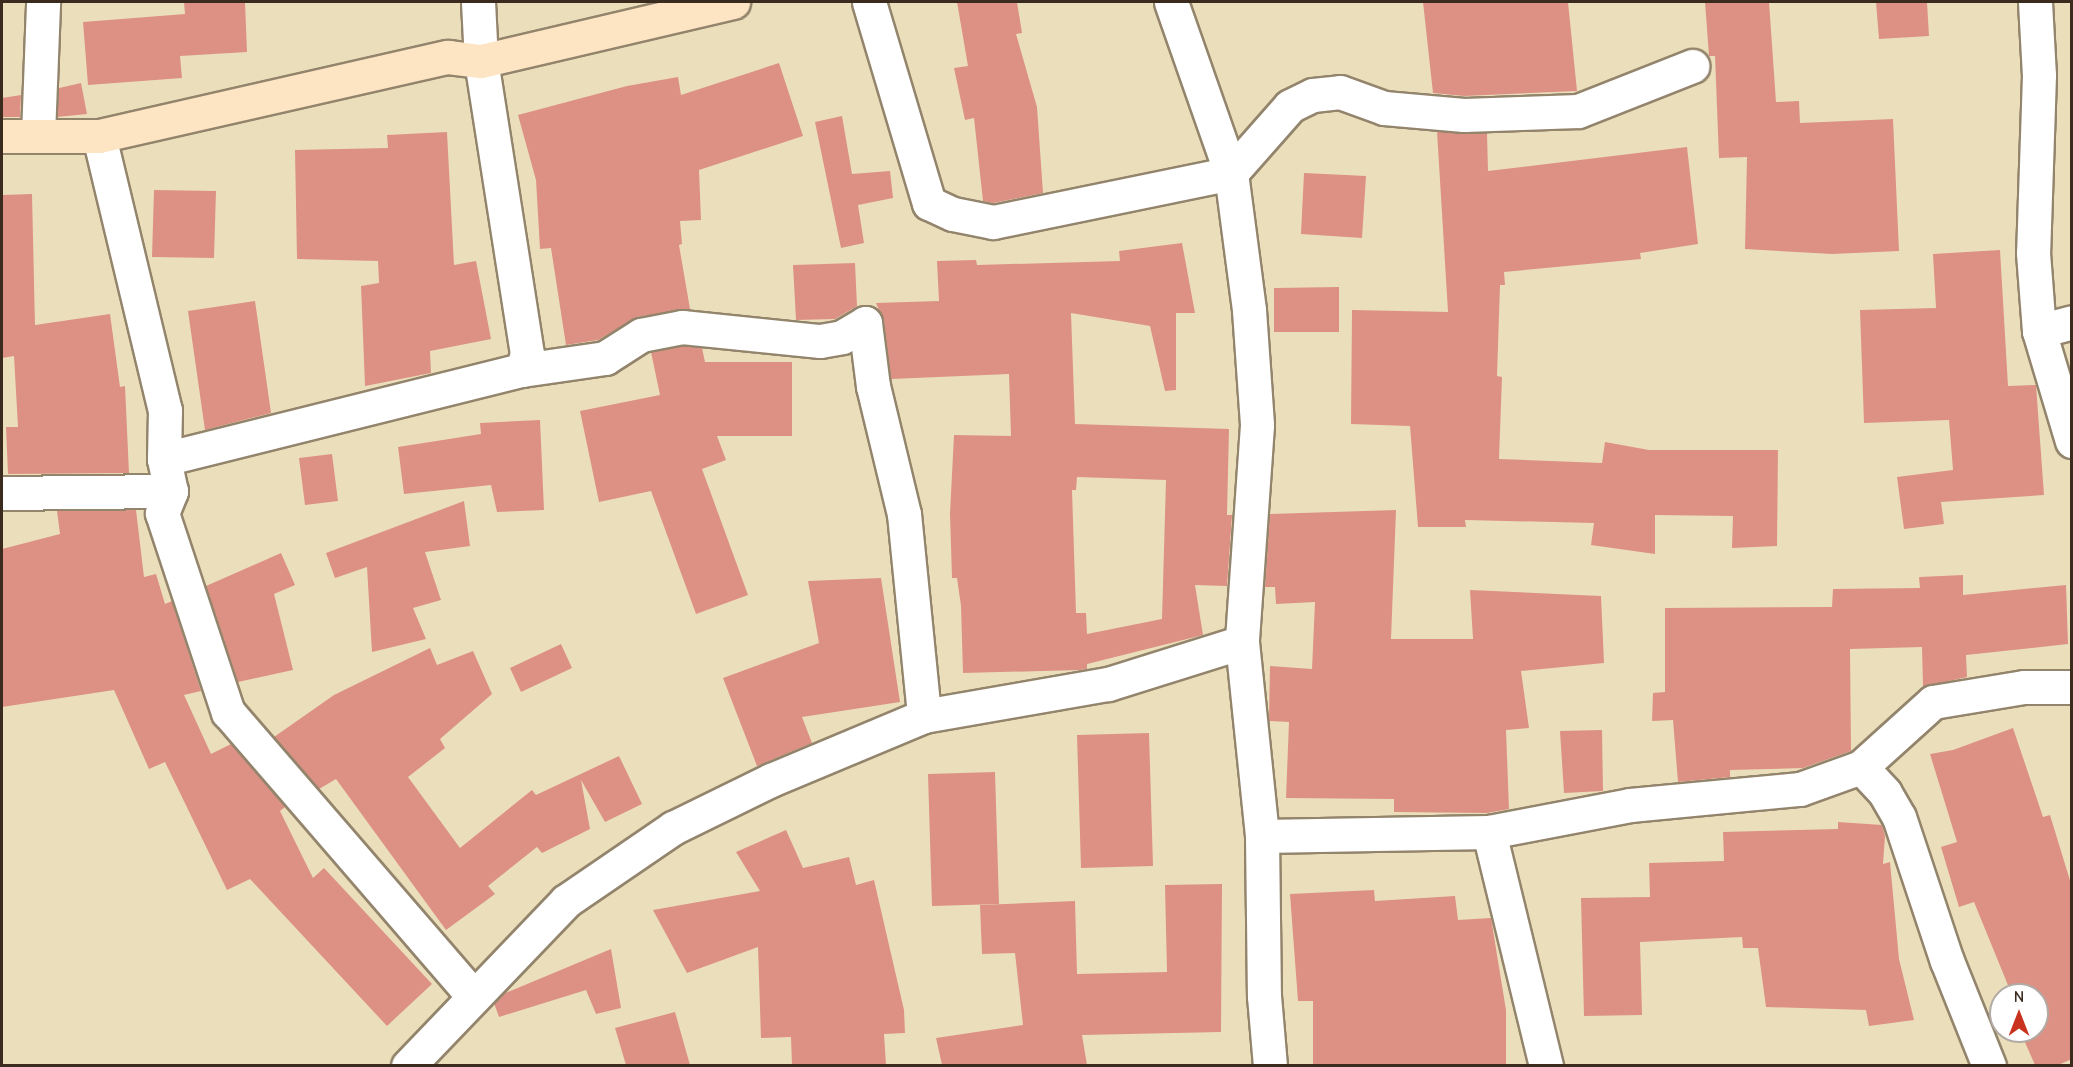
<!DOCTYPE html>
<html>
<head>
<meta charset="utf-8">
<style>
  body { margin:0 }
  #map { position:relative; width:2073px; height:1067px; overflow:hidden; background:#ebdfbb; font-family:"Comic Neue",sans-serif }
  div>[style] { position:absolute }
  .building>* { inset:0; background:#dd9184 }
  .roads { filter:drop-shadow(2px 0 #93846c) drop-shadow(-2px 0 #93846c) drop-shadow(0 2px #93846c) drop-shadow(0 -2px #93846c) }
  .street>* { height:33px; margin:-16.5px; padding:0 16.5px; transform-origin:16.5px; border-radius:16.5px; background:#fff }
  .secondary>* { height:33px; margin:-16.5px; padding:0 16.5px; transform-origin:16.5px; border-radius:16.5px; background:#fde5c4 }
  span { translate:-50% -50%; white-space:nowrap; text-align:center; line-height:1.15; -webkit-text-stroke:5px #fff; paint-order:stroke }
  .frame { position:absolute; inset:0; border:3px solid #3b2a1e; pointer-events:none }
  .north { position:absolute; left:1989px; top:983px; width:60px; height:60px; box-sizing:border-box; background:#fff; border:2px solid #b1aaa5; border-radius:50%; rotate:0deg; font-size:16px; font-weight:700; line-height:24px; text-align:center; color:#3b2a1e }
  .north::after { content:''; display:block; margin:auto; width:21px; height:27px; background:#c8321e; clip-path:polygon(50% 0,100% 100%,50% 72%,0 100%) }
</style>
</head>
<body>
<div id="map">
  <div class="building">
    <div style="clip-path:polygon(184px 2px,245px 2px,247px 52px,180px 56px,182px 78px,88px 85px,83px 22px,185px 14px)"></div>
    <div style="clip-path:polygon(957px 2px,1017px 2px,1022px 33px,1016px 34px,1037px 107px,1043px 193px,993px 203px,983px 201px,974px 118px,965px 120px,954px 68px,968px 66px)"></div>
    <div style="clip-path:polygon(1423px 2px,1568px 2px,1577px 91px,1464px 96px,1433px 93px)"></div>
    <div style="clip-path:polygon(1705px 2px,1769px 2px,1776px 102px,1799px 101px,1800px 123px,1893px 119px,1899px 251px,1832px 254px,1745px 249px,1747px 157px,1719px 158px,1715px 56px,1709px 56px)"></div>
    <div style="clip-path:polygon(1876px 2px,1927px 2px,1929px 36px,1879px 39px)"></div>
    <div style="clip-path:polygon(779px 63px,803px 136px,699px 170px,701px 220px,680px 221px,682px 244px,679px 245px,690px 309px,637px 317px,598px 340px,566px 345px,551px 248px,540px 249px,536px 180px,518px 115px,627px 86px,678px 77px,681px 95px)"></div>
    <div style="clip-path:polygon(81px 83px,87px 114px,57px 117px,59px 88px)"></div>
    <div style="clip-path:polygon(21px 95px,20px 117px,2px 117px,2px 98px)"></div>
    <div style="clip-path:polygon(842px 116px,852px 174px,890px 171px,893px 198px,858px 205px,864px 243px,841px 248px,815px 122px)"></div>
    <div style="clip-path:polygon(1437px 131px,1487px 133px,1488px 171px,1687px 147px,1698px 244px,1640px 253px,1641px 259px,1504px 272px,1505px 285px,1500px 285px,1497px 376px,1502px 377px,1499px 459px,1602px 463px,1605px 442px,1649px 450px,1778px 450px,1777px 546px,1732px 548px,1733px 516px,1655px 515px,1655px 554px,1591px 545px,1594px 523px,1465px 520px,1466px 527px,1418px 527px,1410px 426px,1351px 424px,1352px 310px,1448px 312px)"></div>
    <div style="clip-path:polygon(447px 132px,454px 265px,476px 261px,491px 339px,430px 351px,431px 373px,365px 386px,361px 286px,379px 283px,378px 261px,297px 259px,295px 150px,388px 148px,387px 135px)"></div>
    <div style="clip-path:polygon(1304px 173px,1366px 176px,1362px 238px,1301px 234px)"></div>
    <div style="clip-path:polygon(154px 190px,216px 191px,214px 258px,152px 257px)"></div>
    <div style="clip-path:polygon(32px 194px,35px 325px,110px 314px,120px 387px,125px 386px,129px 473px,8px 474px,6px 427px,18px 427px,14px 356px,2px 358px,2px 195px)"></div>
    <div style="clip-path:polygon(evenodd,1182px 243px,1195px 313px,1176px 313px,1176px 390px,1165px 391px,1150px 326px,1071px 313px,1075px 424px,1229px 429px,1227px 515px,1232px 515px,1227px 586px,1195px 585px,1203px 635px,1087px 664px,1087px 669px,1079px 670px,963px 673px,961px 606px,957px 578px,952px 578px,950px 514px,954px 435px,1011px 436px,1009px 374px,891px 379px,884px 321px,876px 303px,939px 301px,937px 261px,976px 260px,977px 265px,1120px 261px,1119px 251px,1182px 243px,1077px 477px,1166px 480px,1162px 619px,1087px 634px,1086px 613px,1076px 613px,1072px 490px,1076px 490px,1077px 477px)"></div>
    <div style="clip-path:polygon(2000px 250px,2008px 386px,2036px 385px,2044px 495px,1941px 502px,1944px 524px,1904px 529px,1897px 477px,1953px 470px,1949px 420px,1864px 423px,1860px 310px,1936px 308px,1933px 254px)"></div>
    <div style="clip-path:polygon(855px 263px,857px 306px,835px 319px,796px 320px,793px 265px)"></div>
    <div style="clip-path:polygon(1339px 287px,1339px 332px,1274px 332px,1274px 288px)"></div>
    <div style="clip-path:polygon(255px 301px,271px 413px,205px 430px,188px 311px)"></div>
    <div style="clip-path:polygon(683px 346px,702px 348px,705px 362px,792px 362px,792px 436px,717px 436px,726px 460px,702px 469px,748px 595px,696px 614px,651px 491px,599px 502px,580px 411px,660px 395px,651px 352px)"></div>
    <div style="clip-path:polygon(540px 420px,544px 510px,497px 512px,491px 485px,404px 494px,398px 447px,481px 434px,480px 423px)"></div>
    <div style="clip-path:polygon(332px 454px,338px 501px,305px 505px,299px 458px)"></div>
    <div style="clip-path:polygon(464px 501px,470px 546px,425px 552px,441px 600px,413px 608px,426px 639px,372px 652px,367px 567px,335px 578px,326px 553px)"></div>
    <div style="clip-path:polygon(136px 510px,144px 577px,156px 574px,165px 604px,172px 601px,201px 691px,184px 695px,211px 754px,231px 744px,285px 807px,280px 811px,313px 878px,324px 868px,432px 984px,387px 1026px,250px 879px,227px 890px,165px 762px,149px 769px,114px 690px,2px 707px,2px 549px,60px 534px,57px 511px)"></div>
    <div style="clip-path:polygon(1396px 510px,1391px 639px,1473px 639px,1470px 590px,1601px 596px,1604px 663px,1521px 671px,1529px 728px,1506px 730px,1509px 809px,1487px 813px,1394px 812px,1394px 799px,1286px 798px,1289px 722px,1269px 721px,1270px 666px,1312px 669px,1315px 602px,1276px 604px,1275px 587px,1265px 587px,1270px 514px)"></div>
    <div style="clip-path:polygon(281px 553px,295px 585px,274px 594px,293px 670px,238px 682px,206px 586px)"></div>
    <div style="clip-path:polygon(1963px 575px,1963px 595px,2066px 585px,2068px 644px,1966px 655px,1967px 677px,1923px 687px,1922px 647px,1850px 649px,1851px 751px,1803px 768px,1730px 770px,1730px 777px,1678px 782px,1673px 720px,1652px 721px,1653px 693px,1665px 692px,1665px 608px,1832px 607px,1833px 589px,1920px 588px,1919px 577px)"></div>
    <div style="clip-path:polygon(881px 578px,900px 702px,802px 717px,812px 743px,757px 766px,723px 678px,819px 643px,808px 581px)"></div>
    <div style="clip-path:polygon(561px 644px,572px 668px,521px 692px,510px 668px)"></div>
    <div style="clip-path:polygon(430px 648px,437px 665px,473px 651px,492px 694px,440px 739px,445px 748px,408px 777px,460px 848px,532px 790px,536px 795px,619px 756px,642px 804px,605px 822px,581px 780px,590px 829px,542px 853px,537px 847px,488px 886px,495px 894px,446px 930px,336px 779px,319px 789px,274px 737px,334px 695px)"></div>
    <div style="clip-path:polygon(2013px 728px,2043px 817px,2050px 815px,2072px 887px,2072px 1059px,2058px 1065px,2035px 1065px,2020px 1031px,2037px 1031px,2037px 995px,2012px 995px,1974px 902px,1959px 907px,1941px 847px,1957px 842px,1930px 754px,1953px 750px)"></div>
    <div style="clip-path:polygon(1602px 730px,1603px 791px,1564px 793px,1560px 731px)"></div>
    <div style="clip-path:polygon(1149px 733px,1153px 866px,1081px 868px,1077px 735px)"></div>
    <div style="clip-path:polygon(995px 772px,999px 904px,932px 906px,928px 774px)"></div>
    <div style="clip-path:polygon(1838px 822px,1882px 825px,1885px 836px,1883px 864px,1890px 862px,1899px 959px,1914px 1020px,1869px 1026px,1866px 1010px,1766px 1007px,1758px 948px,1743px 948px,1742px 937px,1640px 942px,1642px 1015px,1584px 1016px,1581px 898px,1650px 897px,1649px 863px,1724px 861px,1723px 832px,1838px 829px)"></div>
    <div style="clip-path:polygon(786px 830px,803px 868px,849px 857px,856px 885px,874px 880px,904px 1010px,905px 1033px,884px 1034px,886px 1065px,792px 1065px,791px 1037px,761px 1038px,758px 947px,687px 973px,653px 910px,760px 891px,736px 852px)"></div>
    <div style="clip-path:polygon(1222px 884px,1221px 1032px,1082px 1035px,1087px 1065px,942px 1065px,936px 1038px,1023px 1025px,1015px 953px,982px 954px,980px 905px,1075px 901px,1077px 974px,1167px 972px,1165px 885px)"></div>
    <div style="clip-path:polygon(1374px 890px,1375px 901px,1455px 896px,1458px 920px,1491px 918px,1506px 1010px,1506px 1065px,1313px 1065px,1313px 1001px,1298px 1001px,1290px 894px)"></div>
    <div style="clip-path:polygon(611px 949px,621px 1008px,596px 1014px,586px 990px,499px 1017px,494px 1003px,503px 994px)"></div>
    <div style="clip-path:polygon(675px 1012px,690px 1065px,626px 1065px,615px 1028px)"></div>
  </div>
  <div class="roads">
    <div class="street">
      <div style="left:869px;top:2px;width:210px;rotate:73.4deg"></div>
      <div style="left:929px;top:203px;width:26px;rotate:25deg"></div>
      <div style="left:953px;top:214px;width:41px;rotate:11.3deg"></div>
      <div style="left:993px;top:222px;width:243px;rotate:-11.6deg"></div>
      <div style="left:1231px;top:173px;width:89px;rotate:-48.6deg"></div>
      <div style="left:1290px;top:106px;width:25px;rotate:-26deg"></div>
      <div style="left:1313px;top:95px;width:27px;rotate:-6deg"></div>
      <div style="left:1340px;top:92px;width:47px;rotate:20deg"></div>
      <div style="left:1384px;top:108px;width:80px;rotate:5deg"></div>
      <div style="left:1464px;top:115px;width:114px;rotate:-2deg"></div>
      <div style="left:1578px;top:111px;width:123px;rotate:-21.5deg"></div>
      <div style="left:1171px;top:2px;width:181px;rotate:70.7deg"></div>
      <div style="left:1231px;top:173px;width:138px;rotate:82.5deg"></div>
      <div style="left:1249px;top:310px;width:115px;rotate:86deg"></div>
      <div style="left:1257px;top:425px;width:218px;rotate:94deg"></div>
      <div style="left:1242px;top:642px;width:195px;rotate:84.1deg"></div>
      <div style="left:1262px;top:836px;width:160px;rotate:89.3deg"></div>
      <div style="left:1264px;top:996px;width:70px;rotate:85.1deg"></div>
      <div style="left:2035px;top:2px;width:73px;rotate:86.9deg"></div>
      <div style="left:2039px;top:75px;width:178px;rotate:91.9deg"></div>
      <div style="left:2033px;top:253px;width:78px;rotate:85.6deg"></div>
      <div style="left:2039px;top:331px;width:115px;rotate:73.3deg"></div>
      <div style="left:38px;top:135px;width:133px;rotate:-87.8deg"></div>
      <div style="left:99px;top:136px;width:282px;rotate:76.5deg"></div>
      <div style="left:165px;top:410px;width:49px;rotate:91.2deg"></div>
      <div style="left:164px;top:459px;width:33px;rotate:78deg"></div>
      <div style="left:171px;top:491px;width:24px;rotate:112deg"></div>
      <div style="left:162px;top:513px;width:210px;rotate:71.7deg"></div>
      <div style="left:228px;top:712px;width:375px;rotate:49.2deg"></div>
      <div style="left:2039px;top:331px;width:34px;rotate:-15deg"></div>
      <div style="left:522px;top:370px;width:84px;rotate:-8.2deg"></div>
      <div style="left:605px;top:358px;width:43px;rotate:-32.6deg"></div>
      <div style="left:641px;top:335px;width:42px;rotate:-11deg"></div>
      <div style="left:682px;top:327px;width:139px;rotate:5.8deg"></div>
      <div style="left:820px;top:341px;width:22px;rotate:-10deg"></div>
      <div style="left:842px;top:337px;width:27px;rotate:-31deg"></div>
      <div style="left:865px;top:323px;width:64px;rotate:82.8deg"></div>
      <div style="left:873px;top:386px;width:132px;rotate:76.4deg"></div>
      <div style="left:904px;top:514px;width:203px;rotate:84.3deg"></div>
      <div style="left:164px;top:459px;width:369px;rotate:-14deg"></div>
      <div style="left:522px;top:370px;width:17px;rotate:-73deg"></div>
      <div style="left:527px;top:354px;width:297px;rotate:-98.9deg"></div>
      <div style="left:481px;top:61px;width:59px;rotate:-92.9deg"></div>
      <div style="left:2px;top:493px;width:169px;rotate:-0.7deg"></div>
      <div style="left:1861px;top:767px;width:35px;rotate:47deg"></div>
      <div style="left:1885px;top:793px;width:28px;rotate:60deg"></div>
      <div style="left:1899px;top:817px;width:152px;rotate:71.6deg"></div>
      <div style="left:1947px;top:961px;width:113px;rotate:68.2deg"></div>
      <div style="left:1489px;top:832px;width:241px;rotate:76.3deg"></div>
      <div style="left:1262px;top:836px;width:227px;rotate:-1deg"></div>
      <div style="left:1489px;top:832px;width:144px;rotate:-10.8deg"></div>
      <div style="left:1630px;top:805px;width:171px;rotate:-5.4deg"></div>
      <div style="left:1800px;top:789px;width:65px;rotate:-19.8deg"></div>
      <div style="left:1861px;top:767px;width:97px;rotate:-42.1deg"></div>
      <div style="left:1933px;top:702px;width:92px;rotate:-9.4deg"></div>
      <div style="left:2024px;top:687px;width:48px"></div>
      <div style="left:408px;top:1066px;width:228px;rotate:-46.2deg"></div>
      <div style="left:566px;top:901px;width:130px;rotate:-34.3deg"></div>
      <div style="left:673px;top:828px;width:109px;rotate:-26.1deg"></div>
      <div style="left:771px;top:780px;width:166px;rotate:-22.7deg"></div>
      <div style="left:924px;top:716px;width:187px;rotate:-9.9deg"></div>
      <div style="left:1108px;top:684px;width:140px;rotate:-17.4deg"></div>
    </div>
    <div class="secondary">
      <div style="left:2px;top:136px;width:97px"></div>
      <div style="left:99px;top:136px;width:358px;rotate:-12.8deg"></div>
      <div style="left:448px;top:57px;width:33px;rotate:7deg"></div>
      <div style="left:481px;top:61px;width:259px;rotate:-13.2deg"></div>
    </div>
  </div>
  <div class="frame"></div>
  <div class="north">N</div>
</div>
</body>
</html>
